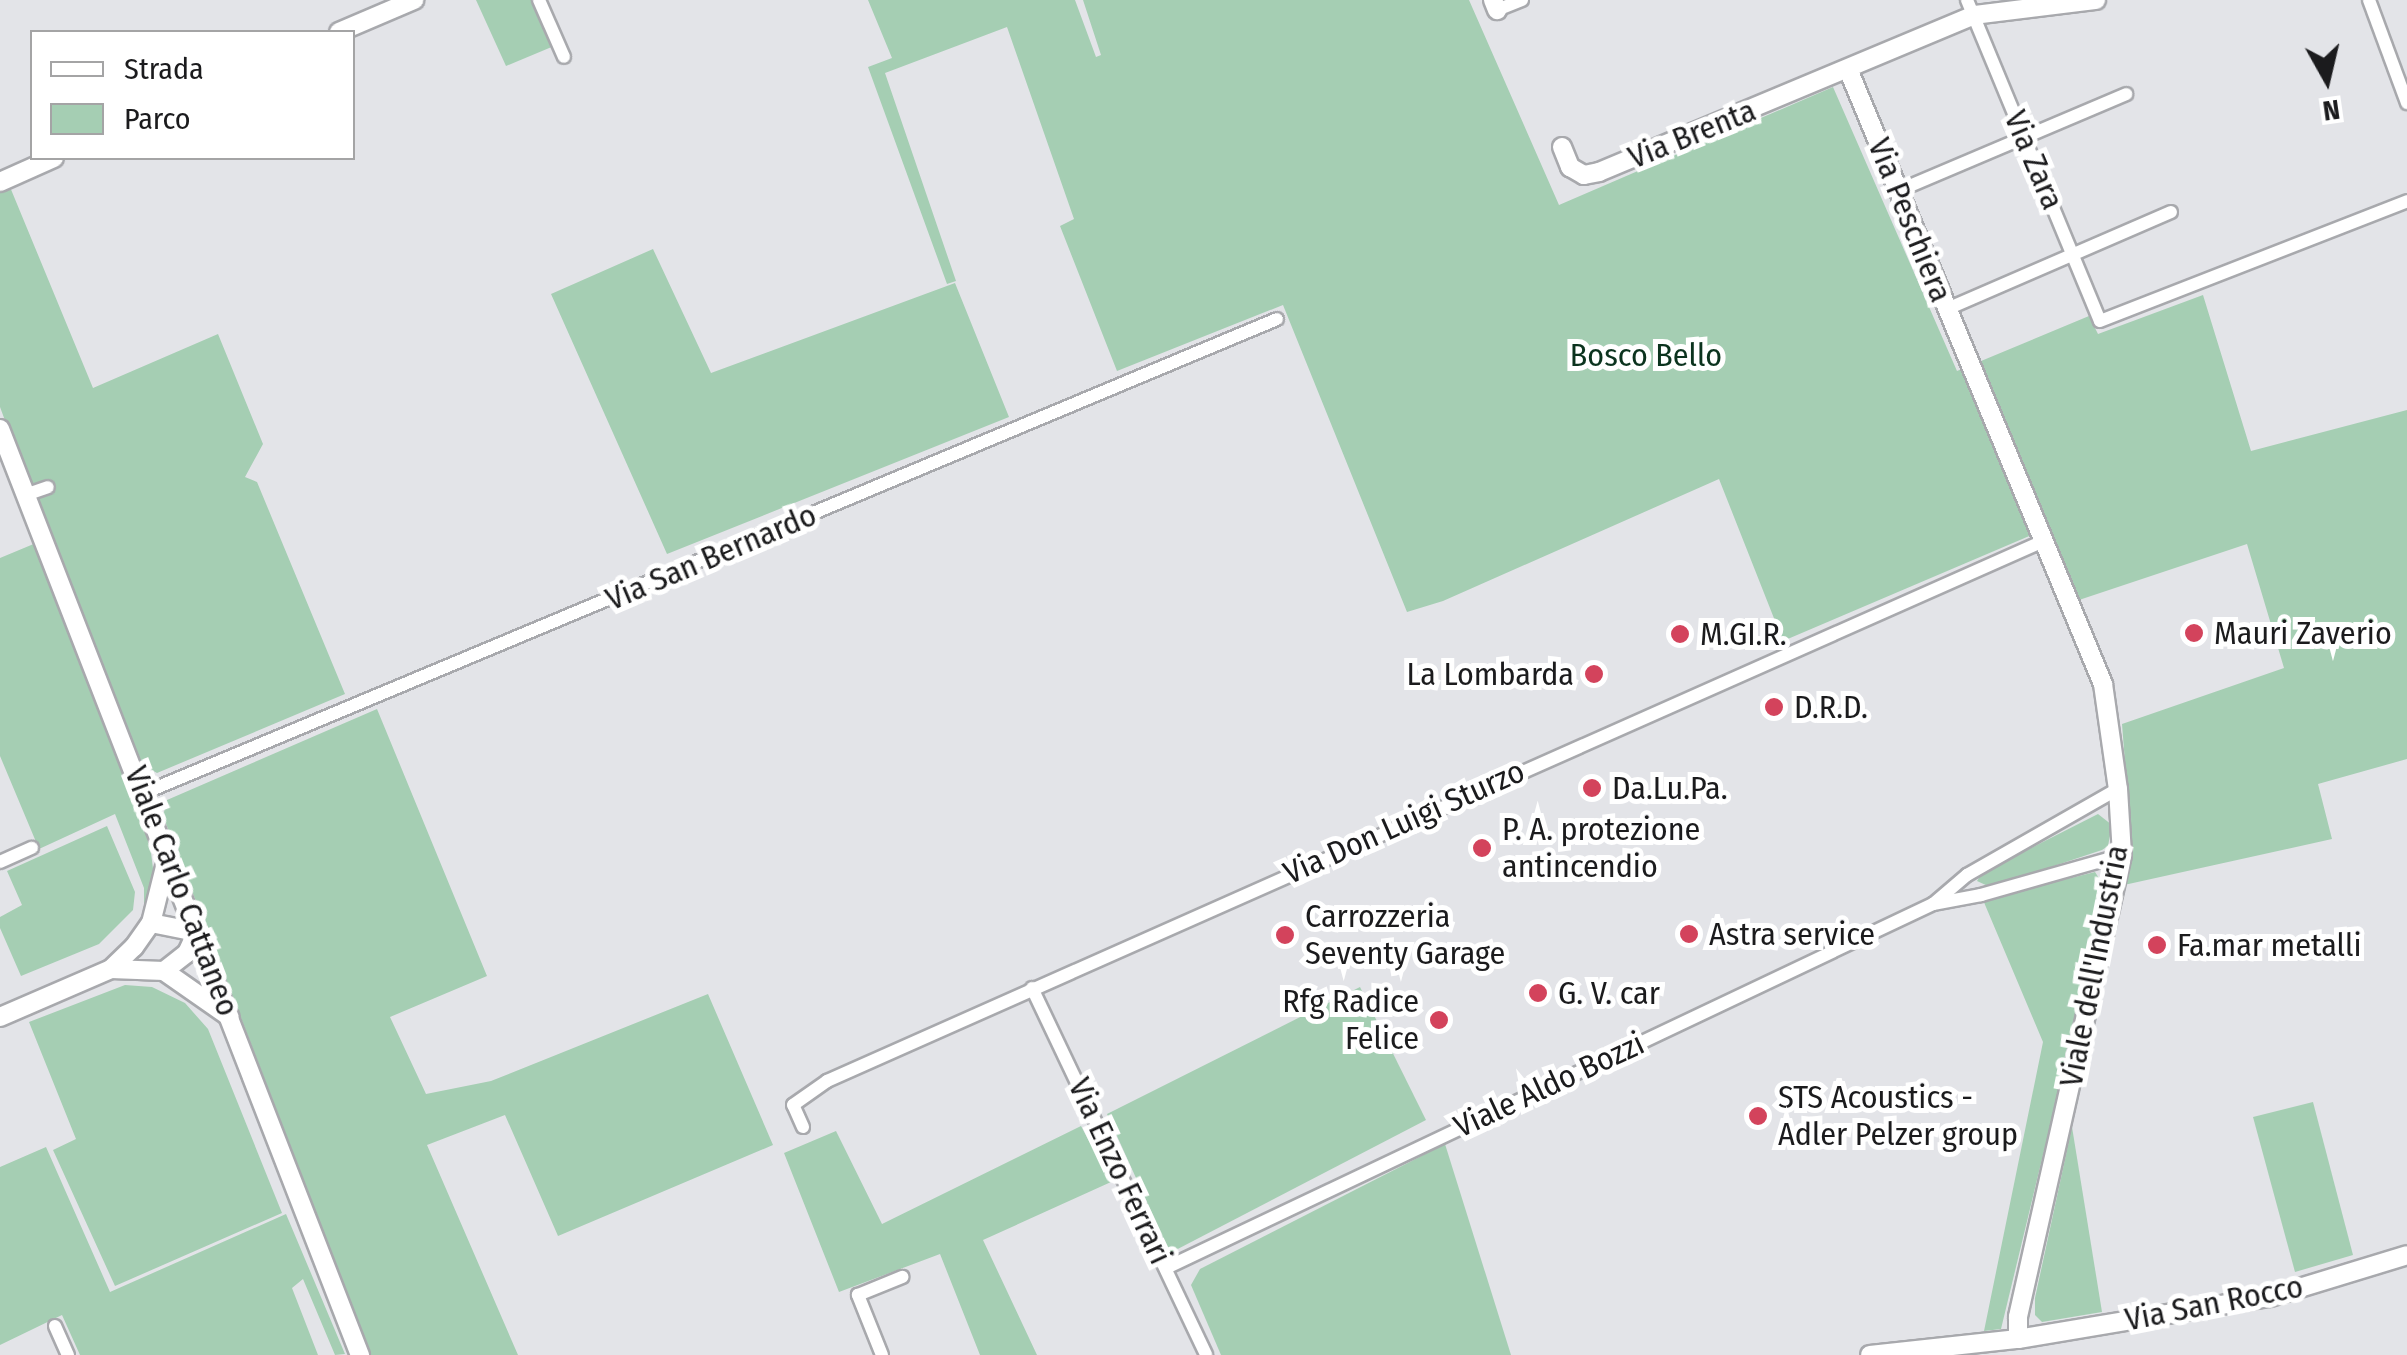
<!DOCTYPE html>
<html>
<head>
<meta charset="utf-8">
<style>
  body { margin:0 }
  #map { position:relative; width:2407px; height:1355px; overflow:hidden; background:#e3e4e8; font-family:"Fira Sans Condensed",sans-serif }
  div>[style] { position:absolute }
  .green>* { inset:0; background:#a5ceb3 }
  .roads { filter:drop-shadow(2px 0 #a8a9ad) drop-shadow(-2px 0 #a8a9ad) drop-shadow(0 2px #a8a9ad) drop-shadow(0 -2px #a8a9ad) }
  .street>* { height:12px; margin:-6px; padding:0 6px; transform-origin:6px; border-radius:6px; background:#fff }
  .secondary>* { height:18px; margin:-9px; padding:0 9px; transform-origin:9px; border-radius:9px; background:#fff }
  .dots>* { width:28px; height:28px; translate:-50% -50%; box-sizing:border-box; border:5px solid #fff; border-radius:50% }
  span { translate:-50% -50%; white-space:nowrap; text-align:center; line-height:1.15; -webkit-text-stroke:10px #fff; paint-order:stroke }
  .street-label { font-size:32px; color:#1b1b1d }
  .park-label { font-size:32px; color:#0b331e }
  .poi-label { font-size:32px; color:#1b1b1d }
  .left { translate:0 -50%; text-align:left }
  .right { translate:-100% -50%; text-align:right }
  .legend { position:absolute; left:30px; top:30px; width:325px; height:130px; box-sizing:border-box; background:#fff; border:2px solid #a4a4a5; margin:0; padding:12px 18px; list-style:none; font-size:30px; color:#1b1b1d }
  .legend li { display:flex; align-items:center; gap:20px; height:50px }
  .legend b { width:50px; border:2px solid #a4a4a5 }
  .north { position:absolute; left:2277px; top:30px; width:100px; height:100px; -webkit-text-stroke:8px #fff; paint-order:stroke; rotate:172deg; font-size:28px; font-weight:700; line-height:40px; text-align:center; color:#1b1b1d }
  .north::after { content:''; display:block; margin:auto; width:35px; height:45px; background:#1b1b1d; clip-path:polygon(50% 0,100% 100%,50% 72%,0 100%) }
</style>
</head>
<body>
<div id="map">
  <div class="green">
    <div style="clip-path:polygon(476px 0,533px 0,554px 46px,506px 66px)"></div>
    <div style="clip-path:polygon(868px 0,1075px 0,1096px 57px,1101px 55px,1083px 0,1469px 0,1559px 205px,1833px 87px,1957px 371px,2089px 316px,2098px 334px,2203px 295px,2251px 451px,2407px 410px,2407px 759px,2318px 784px,2332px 839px,2124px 885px,2131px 839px,2122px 724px,2284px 668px,2247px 544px,2079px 600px,2046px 529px,1783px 641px,1719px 479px,1443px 601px,1407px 612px,1283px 305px,1117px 371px,1060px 226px,1074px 219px,1007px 27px,885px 73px,956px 281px,947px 284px,868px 67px,892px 58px)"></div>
    <div style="clip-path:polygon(10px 187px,93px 388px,218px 334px,263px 444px,245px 477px,257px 482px,345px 694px,157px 773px,140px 763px,35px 499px,49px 493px,30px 488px,0 407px,0 193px)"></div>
    <div style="clip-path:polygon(653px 249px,711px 373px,955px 283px,1009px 417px,667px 554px,551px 294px)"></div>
    <div style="clip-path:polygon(36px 543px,148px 830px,154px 876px,144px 914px,144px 888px,115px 814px,39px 849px,0 756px,0 558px)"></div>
    <div style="clip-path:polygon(377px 709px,487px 976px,390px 1017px,426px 1094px,491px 1081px,708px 994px,773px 1145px,558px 1236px,505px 1115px,427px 1145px,518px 1355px,371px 1355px,163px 816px,167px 800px)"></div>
    <div style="clip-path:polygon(2098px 814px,2112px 825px,2108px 846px,2102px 850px,1990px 887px,1977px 881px,1982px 873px)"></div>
    <div style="clip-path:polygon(107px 826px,135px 892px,133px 910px,99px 944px,21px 976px,0 928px,0 917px,22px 905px,7px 871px)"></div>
    <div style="clip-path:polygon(2095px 872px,2104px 886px,2098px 927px,2001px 1329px,1984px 1331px,2043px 1042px,1983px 900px)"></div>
    <div style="clip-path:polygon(125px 985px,152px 987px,185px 1003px,208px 1029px,282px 1213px,115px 1286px,53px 1150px,76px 1139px,29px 1022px)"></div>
    <div style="clip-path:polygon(1360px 987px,1426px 1120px,1170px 1253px,1107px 1114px)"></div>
    <div style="clip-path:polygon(2313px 1102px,2353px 1255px,2295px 1272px,2253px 1117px)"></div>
    <div style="clip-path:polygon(1081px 1126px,1111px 1182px,983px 1240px,1037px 1355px,980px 1355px,940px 1254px,839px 1292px,784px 1153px,836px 1131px,882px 1224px)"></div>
    <div style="clip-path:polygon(2072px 1127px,2102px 1312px,2042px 1322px,2035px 1315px,2035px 1298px)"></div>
    <div style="clip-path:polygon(1445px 1144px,1511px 1355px,1221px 1355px,1191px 1285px,1200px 1269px)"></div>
    <div style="clip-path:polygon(46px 1147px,110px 1292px,286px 1214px,345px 1354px,335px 1355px,303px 1279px,292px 1288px,318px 1355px,80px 1355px,62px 1315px,0 1345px,0 1167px)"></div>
  </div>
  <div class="roads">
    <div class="street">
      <div style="left:539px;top:0;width:62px;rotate:66.3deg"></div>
      <div style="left:1967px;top:0;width:347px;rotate:67.5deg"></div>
      <div style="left:2100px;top:321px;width:330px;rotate:-21.3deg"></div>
      <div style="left:2369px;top:0;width:110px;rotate:69.7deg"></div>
      <div style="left:1497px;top:10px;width:27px;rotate:-22deg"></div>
      <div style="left:1898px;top:191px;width:248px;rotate:-23deg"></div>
      <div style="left:1947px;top:309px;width:244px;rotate:-23.4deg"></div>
      <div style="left:25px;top:495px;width:24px;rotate:-19deg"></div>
      <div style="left:144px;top:793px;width:1228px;rotate:-22.7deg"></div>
      <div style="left:0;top:862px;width:35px;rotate:-24deg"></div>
      <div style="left:1933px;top:904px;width:45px;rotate:-40.5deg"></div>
      <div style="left:1967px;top:875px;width:174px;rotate:-29.7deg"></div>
      <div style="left:1032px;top:988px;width:406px;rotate:64.6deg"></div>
      <div style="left:803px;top:1127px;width:24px;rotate:-114deg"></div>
      <div style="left:793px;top:1105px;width:42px;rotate:-35.2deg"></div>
      <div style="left:827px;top:1081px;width:1331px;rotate:-23.94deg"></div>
      <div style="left:1166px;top:1268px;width:849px;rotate:-25.39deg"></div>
      <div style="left:1933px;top:904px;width:49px;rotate:-10.6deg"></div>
      <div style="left:1981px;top:895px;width:147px;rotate:-15.8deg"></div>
      <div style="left:55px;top:1326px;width:32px;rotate:66deg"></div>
      <div style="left:882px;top:1355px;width:65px;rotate:-111.8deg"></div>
      <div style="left:858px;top:1295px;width:48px;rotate:-22.2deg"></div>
    </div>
    <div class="secondary">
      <div style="left:1493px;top:0;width:11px;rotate:68deg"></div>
      <div style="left:339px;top:32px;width:82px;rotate:-23.1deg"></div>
      <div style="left:1848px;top:69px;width:666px;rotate:67.48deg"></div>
      <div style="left:2103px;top:684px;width:106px;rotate:81.9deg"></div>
      <div style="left:2118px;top:789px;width:66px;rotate:86.5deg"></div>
      <div style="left:2122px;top:855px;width:474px;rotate:102.7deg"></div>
      <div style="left:2018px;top:1317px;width:22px;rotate:90deg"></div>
      <div style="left:1562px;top:147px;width:22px;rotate:68deg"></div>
      <div style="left:1570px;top:167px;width:16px;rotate:30deg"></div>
      <div style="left:1584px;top:175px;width:15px;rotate:-11deg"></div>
      <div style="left:1599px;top:172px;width:407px;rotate:-22.7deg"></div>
      <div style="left:1974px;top:15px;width:123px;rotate:-7deg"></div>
      <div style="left:0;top:182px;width:59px;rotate:-24deg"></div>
      <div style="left:0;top:429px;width:994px;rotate:68.76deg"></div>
      <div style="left:151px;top:923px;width:47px;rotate:11.1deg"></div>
      <div style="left:111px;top:969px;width:53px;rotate:2.2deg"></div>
      <div style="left:164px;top:971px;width:80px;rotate:34.9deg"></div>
      <div style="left:164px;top:971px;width:29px;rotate:-38deg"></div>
      <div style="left:187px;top:953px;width:23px;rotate:-65deg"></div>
      <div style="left:0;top:1017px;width:121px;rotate:-23.4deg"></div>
      <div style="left:111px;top:969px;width:32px;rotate:-44deg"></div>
      <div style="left:134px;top:947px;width:29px;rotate:-55deg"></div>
      <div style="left:151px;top:923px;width:70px;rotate:-76deg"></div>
      <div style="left:1870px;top:1355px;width:149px;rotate:-6.2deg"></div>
      <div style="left:2018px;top:1339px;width:255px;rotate:-9.5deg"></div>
      <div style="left:2270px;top:1297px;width:143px;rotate:-17deg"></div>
    </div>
  </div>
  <div class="dots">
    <div style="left:2194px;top:633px;background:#d3435c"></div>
    <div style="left:1680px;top:634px;background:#d3435c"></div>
    <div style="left:1594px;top:674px;background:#d3435c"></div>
    <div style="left:1774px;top:707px;background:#d3435c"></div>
    <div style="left:1592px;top:788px;background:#d3435c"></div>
    <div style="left:1482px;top:848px;background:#d3435c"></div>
    <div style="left:1689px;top:934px;background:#d3435c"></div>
    <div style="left:1285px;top:935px;background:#d3435c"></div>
    <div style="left:2157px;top:945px;background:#d3435c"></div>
    <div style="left:1538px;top:993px;background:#d3435c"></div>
    <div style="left:1439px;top:1020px;background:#d3435c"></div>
    <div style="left:1758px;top:1116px;background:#d3435c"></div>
  </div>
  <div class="street-label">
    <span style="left:1692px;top:134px;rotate:-22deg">Via Brenta</span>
    <span style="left:2034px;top:160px;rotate:67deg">Via Zara</span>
    <span style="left:1910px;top:220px;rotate:68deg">Via Peschiera</span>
    <span style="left:711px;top:557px;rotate:-23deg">Via San Bernardo</span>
    <span style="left:1404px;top:822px;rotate:-24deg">Via Don Luigi Sturzo</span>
    <span style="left:182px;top:891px;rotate:69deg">Viale Carlo Cattaneo</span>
    <span style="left:2094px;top:966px;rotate:-79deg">Viale dell'Industria</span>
    <span style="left:1549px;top:1085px;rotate:-25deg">Viale Aldo Bozzi</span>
    <span style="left:1120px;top:1171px;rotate:65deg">Via Enzo Ferrari</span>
    <span style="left:2214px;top:1303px;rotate:-11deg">Via San Rocco</span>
  </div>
  <div class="park-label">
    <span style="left:1646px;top:355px">Bosco Bello</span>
  </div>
  <div class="poi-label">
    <span class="left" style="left:2214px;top:633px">Mauri Zaverio</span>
    <span class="left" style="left:1700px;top:634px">M.GI.R.</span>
    <span class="right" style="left:1574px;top:674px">La Lombarda</span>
    <span class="left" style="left:1794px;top:707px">D.R.D.</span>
    <span class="left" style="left:1612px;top:788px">Da.Lu.Pa.</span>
    <span class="left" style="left:1502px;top:848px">P. A. protezione<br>antincendio</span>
    <span class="left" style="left:1305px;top:935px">Carrozzeria<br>Seventy Garage</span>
    <span class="left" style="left:1709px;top:934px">Astra service</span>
    <span class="left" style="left:2177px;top:945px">Fa.mar metalli</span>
    <span class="left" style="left:1558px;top:993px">G. V. car</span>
    <span class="right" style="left:1419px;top:1020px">Rfg Radice<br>Felice</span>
    <span class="left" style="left:1778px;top:1116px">STS Acoustics -<br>Adler Pelzer group</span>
  </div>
  <ul class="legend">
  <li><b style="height:12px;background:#fff"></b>Strada</li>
  <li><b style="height:28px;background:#a5ceb3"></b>Parco</li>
  </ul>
  <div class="north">N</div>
</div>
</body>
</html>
